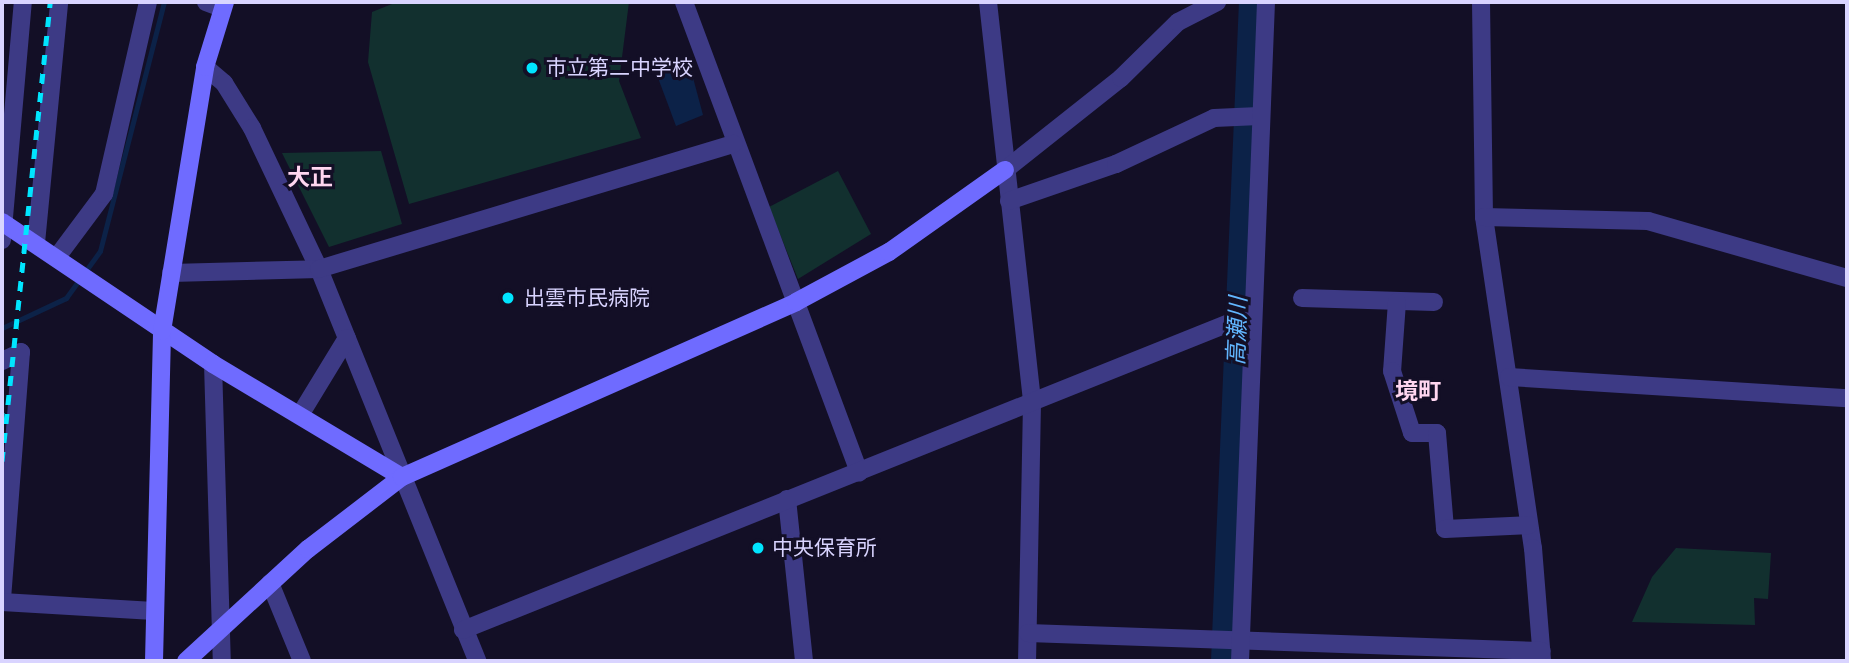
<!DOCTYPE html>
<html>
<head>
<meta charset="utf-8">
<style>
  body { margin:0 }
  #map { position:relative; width:1849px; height:663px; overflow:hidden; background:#130f26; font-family:"Public Sans","Noto Sans JP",sans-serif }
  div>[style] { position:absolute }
  .green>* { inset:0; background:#12302f }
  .water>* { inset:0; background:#0c2248 }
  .stream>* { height:5px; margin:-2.5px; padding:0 2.5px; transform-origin:2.5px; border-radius:2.5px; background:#0c2248 }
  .river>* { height:30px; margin:-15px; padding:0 15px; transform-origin:15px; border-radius:15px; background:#0c2248 }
  .street>* { height:18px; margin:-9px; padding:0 9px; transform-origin:9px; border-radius:9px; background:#3d3a85 }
  .secondary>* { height:18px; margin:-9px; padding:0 9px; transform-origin:9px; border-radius:9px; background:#6f6bff }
  .rail>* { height:5px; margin-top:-2.5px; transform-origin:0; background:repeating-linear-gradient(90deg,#00e5ff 0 10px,transparent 0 19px) }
  .dots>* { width:19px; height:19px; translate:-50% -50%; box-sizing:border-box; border:4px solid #130f26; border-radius:50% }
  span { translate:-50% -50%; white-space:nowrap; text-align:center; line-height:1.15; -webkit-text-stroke:6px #130f26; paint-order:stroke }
  .poi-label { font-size:21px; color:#d9d4ff }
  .left { translate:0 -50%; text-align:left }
  .neighbourhood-label { font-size:23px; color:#ffd6f0; font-weight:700 }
  .water-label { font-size:23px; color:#62b6ff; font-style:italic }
  .frame { position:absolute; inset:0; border:4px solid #d9d4ff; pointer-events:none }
</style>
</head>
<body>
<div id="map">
  <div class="green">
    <div style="clip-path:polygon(397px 2px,629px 2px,619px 81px,641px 138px,409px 204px,368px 62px,372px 12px)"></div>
    <div style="clip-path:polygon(381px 151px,402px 224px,329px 247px,282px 153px)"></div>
    <div style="clip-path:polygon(838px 171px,871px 234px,798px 279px,769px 207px)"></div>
    <div style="clip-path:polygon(1676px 548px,1771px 553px,1768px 599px,1754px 598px,1755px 625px,1632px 622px,1652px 577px)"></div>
  </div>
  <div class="water">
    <div style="clip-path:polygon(688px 59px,703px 115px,676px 126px,654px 67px)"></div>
  </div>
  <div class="stream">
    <div style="left:2px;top:328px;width:71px;rotate:-25.1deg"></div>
    <div style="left:66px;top:298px;width:58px;rotate:-54.1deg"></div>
    <div style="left:100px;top:251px;width:257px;rotate:-75.6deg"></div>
  </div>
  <div class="river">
    <div style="left:1226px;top:661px;width:660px;rotate:-87.57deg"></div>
  </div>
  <div class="street">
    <div style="left:206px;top:2px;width:17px;rotate:21deg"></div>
    <div style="left:684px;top:2px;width:502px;rotate:69.58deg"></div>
    <div style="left:988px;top:2px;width:403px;rotate:83.7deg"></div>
    <div style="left:1032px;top:403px;width:258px;rotate:91.1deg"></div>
    <div style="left:1481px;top:2px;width:215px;rotate:89.2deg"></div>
    <div style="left:1484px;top:217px;width:335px;rotate:81.6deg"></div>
    <div style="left:1533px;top:548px;width:113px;rotate:85.4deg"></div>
    <div style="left:205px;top:67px;width:25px;rotate:40deg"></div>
    <div style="left:224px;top:83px;width:53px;rotate:58.1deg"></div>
    <div style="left:252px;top:128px;width:156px;rotate:64.6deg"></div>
    <div style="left:319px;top:269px;width:423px;rotate:68deg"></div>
    <div style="left:1005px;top:170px;width:148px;rotate:-38.4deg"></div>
    <div style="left:1121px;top:78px;width:80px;rotate:-44.5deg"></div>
    <div style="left:1178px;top:22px;width:44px;rotate:-27.1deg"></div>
    <div style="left:1009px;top:201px;width:113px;rotate:-19.1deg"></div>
    <div style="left:1116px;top:164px;width:108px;rotate:-25.1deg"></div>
    <div style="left:1214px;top:118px;width:45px;rotate:-2.5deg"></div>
    <div style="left:1484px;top:217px;width:164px;rotate:1.4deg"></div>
    <div style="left:1648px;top:221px;width:207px;rotate:16deg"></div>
    <div style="left:2px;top:240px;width:239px;rotate:-85deg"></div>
    <div style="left:36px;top:243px;width:242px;rotate:-84.5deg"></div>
    <div style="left:57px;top:257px;width:79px;rotate:-53.3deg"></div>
    <div style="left:104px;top:194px;width:197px;rotate:-77.1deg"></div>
    <div style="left:171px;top:273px;width:148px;rotate:-1.5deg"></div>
    <div style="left:319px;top:269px;width:433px;rotate:-16.8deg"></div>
    <div style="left:1302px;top:298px;width:132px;rotate:1.7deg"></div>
    <div style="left:1397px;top:302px;width:69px;rotate:94.1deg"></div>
    <div style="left:1392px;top:371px;width:65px;rotate:72.1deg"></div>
    <div style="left:1412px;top:433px;width:25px"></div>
    <div style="left:1437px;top:433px;width:96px;rotate:85.2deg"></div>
    <div style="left:1445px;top:529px;width:84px;rotate:-2.7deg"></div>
    <div style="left:2px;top:361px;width:21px;rotate:-25deg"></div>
    <div style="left:21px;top:352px;width:250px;rotate:94.4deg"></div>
    <div style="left:213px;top:364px;width:297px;rotate:88.3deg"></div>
    <div style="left:1509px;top:377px;width:339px;rotate:3.6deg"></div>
    <div style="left:300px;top:415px;width:90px;rotate:-58.6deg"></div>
    <div style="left:787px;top:499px;width:163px;rotate:84deg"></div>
    <div style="left:270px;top:583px;width:84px;rotate:67.7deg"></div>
    <div style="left:2px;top:602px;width:152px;rotate:3.4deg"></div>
    <div style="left:463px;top:630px;width:825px;rotate:-21.84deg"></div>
    <div style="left:1229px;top:323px;width:22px"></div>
    <div style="left:1028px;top:633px;width:514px;rotate:2.01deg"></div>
    <div style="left:1240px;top:661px;width:660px;rotate:-87.74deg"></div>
  </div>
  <div class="secondary">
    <div style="left:2px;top:222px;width:254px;rotate:33.9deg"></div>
    <div style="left:213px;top:364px;width:220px;rotate:30.9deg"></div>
    <div style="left:154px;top:661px;width:330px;rotate:-88.6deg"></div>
    <div style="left:162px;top:331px;width:267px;rotate:-80.7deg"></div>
    <div style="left:205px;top:67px;width:68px;rotate:-72.9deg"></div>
    <div style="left:186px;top:661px;width:166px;rotate:-42.6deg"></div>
    <div style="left:308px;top:549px;width:118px;rotate:-37.5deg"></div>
    <div style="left:402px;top:477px;width:431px;rotate:-23.9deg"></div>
    <div style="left:796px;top:302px;width:106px;rotate:-28.3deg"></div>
    <div style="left:889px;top:252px;width:142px;rotate:-35.3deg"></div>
  </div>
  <div class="rail">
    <div style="left:2px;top:461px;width:462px;rotate:-84deg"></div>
  </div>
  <div class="dots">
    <div style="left:532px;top:68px;background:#00e5ff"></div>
    <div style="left:508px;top:298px;background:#00e5ff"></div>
    <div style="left:758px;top:548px;background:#00e5ff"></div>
  </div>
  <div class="poi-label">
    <span class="left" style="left:546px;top:68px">市立第二中学校</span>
    <span class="left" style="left:524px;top:298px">出雲市民病院</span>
    <span class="left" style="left:772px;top:548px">中央保育所</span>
  </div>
  <div class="neighbourhood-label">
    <span style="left:310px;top:177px">大正</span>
    <span style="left:1418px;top:391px">境町</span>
  </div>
  <div class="water-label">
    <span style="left:1237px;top:331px;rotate:-88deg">高瀬川</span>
  </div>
  <div class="frame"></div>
</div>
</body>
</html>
